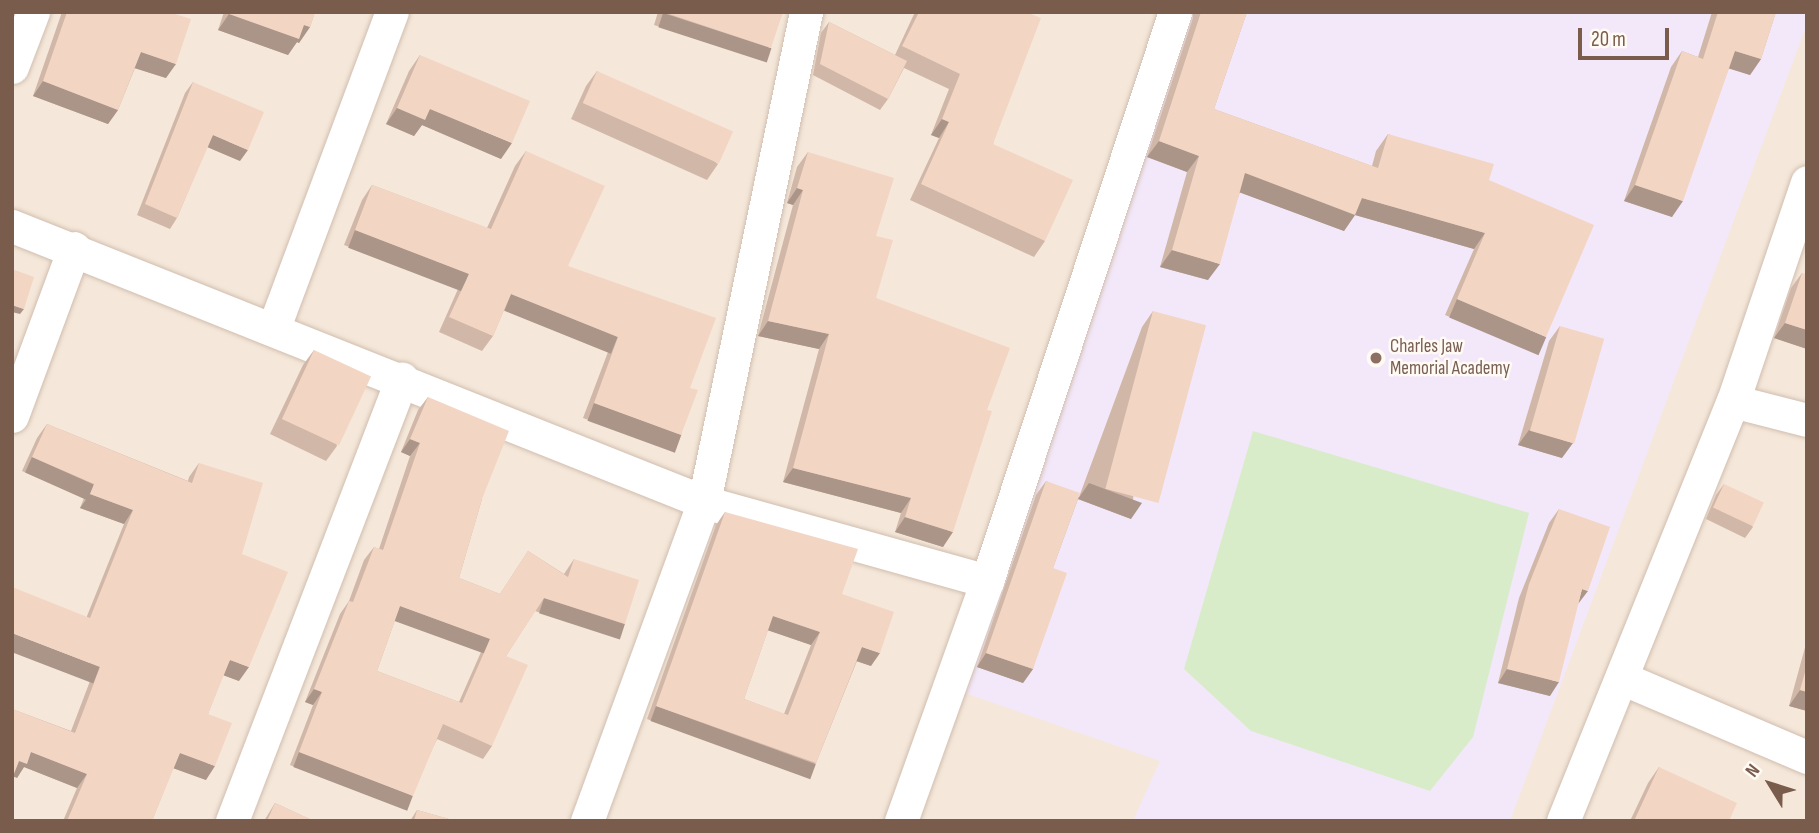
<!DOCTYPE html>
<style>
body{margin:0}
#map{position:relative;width:1819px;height:833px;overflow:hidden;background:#fdf6ec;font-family:"Sofia Sans Condensed",sans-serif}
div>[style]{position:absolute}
.residential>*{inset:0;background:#f5e8da;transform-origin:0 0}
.education>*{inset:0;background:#f3e8fa}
.green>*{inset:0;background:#d8ecc9}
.roads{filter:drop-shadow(0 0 2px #d1beb0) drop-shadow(0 0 2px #d1beb0)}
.minor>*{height:33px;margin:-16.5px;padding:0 16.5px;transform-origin:16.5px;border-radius:16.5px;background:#fff}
.wall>*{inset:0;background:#d1b7a8}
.shaded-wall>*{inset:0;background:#aa9588;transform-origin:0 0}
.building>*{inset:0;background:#f3d5c3;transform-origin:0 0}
.dots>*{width:19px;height:19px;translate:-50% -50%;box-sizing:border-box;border:4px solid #fffaf3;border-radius:50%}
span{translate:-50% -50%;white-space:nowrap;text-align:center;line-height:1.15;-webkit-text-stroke:5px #fffaf3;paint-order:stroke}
.education-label{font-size:19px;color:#785e54}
.left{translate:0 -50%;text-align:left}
.frame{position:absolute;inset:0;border:14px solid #7a5c4d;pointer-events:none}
.north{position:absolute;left:1735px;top:749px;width:70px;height:70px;-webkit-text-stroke:5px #fffaf3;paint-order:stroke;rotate:308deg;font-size:19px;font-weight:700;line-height:28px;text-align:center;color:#7a5c4d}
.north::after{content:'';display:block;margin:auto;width:24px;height:32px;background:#7a5c4d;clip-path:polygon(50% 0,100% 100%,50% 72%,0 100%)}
.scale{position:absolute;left:1578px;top:28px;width:91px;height:32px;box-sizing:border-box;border:4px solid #7a5c4d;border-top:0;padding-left:9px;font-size:21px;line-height:24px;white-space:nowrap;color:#7a5c4d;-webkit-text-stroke:5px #fffaf3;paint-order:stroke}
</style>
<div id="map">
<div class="residential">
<div style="left:12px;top:12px;width:1795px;height:809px"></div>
</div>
<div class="education">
<div style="clip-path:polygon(1181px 12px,1807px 12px,1807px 24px,1510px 821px,1133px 821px,1160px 761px,959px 691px)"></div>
</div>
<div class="green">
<div style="clip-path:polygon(1253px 431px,1529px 513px,1473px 737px,1430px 791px,1251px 731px,1184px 669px)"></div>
</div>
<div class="roads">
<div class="minor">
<div style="left:12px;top:67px;width:59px;rotate:-69.1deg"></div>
<div style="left:12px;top:226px;width:745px;rotate:21.74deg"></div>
<div style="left:704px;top:502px;width:294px;rotate:15.6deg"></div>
<div style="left:274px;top:327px;width:336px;rotate:-69.5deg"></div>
<div style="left:1733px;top:401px;width:76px;rotate:14.4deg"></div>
<div style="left:12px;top:416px;width:179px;rotate:-69.7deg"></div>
<div style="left:1624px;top:679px;width:199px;rotate:23.1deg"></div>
<div style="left:232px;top:821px;width:474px;rotate:-69deg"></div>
<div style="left:587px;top:821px;width:340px;rotate:-69.9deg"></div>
<div style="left:704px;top:502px;width:501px;rotate:-78.24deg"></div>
<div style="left:901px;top:821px;width:255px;rotate:-70.3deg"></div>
<div style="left:987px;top:581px;width:599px;rotate:-71.72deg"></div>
<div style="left:1563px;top:821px;width:453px;rotate:-68deg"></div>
<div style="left:1733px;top:401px;width:231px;rotate:-71.3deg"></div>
</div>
</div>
<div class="wall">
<div style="clip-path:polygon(62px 12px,169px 12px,166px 78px,135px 68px,118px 110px,108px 124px,33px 96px)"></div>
<div style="clip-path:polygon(224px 12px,315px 12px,310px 27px,299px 43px,297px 42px,288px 55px,218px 30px)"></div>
<div style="clip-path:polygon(658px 12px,783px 12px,763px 60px,654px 25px)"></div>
<div style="clip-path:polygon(915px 12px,1026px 12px,993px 144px,1045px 241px,1034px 257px,910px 200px,939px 138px,931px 135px,949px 89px,904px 68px,888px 99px,880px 110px,813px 75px,821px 33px,829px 22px,895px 55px)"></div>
<div style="clip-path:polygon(1193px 12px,1247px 12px,1214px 109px,1372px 166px,1376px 151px,1388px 134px,1489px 180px,1535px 353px,1445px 315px,1474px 249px,1355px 215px,1344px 231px,1240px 192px,1208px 280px,1160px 267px,1187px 172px,1147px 157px,1193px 18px)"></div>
<div style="clip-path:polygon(1712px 12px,1776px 12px,1761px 59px,1750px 75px,1729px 68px,1672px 217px,1624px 201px,1671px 67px,1682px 51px,1698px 57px)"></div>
<div style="clip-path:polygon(420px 55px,501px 159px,422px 125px,414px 136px,386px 124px,409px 71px)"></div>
<div style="clip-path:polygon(597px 71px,718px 164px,707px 180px,571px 119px,586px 86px)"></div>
<div style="clip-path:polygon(193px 82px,240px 161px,207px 147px,177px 218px,170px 229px,137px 215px,185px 93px)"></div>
<div style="clip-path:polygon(526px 151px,568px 266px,690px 388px,681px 435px,671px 450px,583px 418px,608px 352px,504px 310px,493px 336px,482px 351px,439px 332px,458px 289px,344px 245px,362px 200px,372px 185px,487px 228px,515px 166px)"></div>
<div style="clip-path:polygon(808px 152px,876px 236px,876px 298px,987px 410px,943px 547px,895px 532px,901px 513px,783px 482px,819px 349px,758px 336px,793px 205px,787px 203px,797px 167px)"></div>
<div style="clip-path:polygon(1802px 273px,1807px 349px,1774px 338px,1791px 288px)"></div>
<div style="clip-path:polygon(1153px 311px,1131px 519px,1078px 499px,1053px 568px,1033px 669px,1023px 683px,977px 667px,1036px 495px,1046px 481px,1079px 497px,1142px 327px)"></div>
<div style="clip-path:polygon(1560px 326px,1562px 458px,1518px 445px,1549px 341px)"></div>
<div style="clip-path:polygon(314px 350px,337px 446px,326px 461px,270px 434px,303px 365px)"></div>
<div style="clip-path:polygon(evenodd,428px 397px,482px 499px,459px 578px,500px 594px,528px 551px,564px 574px,574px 559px,625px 624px,615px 637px,535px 611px,506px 656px,492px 746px,483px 759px,437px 739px,404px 809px,290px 765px,313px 705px,305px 702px,340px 614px,349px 601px,364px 560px,374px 547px,379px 549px,410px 456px,401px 452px,418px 410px,428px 397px,395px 620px,481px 652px,459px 702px,377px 671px,395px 620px)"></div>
<div style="clip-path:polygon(47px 424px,188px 481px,189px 477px,199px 463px,242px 554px,239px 681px,223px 675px,208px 714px,206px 780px,173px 768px,152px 821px,63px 821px,77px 788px,24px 767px,17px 778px,12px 709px,71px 731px,90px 681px,87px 616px,124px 524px,80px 508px,84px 498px,22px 471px,37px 438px)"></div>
<div style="clip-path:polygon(1724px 484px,1753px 527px,1745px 538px,1706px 519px,1716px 495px)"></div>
<div style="clip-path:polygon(1559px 509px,1550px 696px,1498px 683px,1519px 598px,1549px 523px)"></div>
<div style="clip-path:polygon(evenodd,725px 512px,842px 594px,871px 666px,857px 661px,816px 763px,807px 777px,647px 719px,716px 525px,725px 512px,768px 630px,811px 645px,784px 714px,744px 699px,768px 630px)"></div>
<div style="clip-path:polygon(1807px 640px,1807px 711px,1789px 706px)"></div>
<div style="clip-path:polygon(1659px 767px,1729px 821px,1630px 821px,1648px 783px)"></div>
<div style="clip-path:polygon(275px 803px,314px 821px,264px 821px)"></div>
<div style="clip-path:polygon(417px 810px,456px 821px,410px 821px)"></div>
</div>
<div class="shaded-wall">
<div style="left:663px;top:13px;width:114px;height:15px;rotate:18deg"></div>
<div style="clip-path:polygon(229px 14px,304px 25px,310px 27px,299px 43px,297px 42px,288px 55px,218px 30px)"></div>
<div style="clip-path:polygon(1735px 51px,1761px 59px,1750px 75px,1724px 67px)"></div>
<div style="clip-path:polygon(141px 52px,176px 64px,166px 78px,131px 67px)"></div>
<div style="clip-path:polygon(43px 81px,118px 110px,108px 124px,33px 96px)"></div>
<div style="clip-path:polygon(397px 108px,430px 109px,512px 143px,501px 159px,422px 125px,414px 136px,386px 124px)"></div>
<div style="clip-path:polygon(942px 119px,949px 122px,939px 138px,931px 135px)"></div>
<div style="clip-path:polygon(213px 135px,248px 150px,240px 161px,205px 146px)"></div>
<div style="clip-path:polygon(1159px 141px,1199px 156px,1187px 172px,1147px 157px)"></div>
<div style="clip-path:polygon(1245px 173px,1362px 198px,1485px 233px,1474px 249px,1355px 215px,1344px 231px,1233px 190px)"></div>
<div style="clip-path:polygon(1635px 185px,1683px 201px,1672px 217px,1624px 201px)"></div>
<div style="clip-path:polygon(797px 188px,803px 190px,793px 205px,787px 203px)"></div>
<div style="left:355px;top:230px;width:122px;height:19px;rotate:21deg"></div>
<div style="clip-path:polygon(1172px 250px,1220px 264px,1208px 280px,1160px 267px)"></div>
<div style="left:511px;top:294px;width:115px;height:18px;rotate:22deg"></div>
<div style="left:1457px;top:299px;width:97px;height:20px;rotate:23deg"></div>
<div style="clip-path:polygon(12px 305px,24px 309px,20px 314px,12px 312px)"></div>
<div style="clip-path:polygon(768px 321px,829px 334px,819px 349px,758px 336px)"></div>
<div style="clip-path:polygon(1785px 323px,1807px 330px,1807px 349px,1774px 338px)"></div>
<div style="left:594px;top:403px;width:93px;height:19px;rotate:20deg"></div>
<div style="clip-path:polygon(1529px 430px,1573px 443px,1562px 458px,1518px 445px)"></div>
<div style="clip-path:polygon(410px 439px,420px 443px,410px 456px,401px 452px)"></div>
<div style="left:32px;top:457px;width:68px;height:17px;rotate:24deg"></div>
<div style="clip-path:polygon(793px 468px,911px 498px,901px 513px,783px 482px)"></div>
<div style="clip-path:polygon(1089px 483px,1142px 503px,1131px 519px,1078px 499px)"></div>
<div style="clip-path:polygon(90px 494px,133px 510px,124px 524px,80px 508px)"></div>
<div style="clip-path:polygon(905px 517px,953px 532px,943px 547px,895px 532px)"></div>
<div style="clip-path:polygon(1582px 589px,1588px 591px,1578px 604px)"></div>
<div style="left:544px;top:598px;width:85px;height:16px;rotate:18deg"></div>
<div style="left:400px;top:606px;width:96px;height:16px;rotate:20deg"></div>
<div style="clip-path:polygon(773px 616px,820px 632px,811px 645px,764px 629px)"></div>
<div style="left:12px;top:633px;width:94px;height:18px;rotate:21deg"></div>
<div style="clip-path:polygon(862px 647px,880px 653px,871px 666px,853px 660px)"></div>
<div style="clip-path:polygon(986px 653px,1033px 669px,1023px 683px,977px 667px)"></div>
<div style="clip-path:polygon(230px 660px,249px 667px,239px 681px,220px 674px)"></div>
<div style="clip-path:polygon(1507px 669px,1559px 682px,1550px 696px,1498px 683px)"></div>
<div style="clip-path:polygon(314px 689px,322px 692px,313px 705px,305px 702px)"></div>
<div style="clip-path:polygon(1800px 690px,1807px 692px,1807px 711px,1789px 706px)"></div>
<div style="left:656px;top:706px;width:170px;height:16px;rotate:20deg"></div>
<div style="clip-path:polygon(31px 752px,87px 774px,77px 788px,24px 767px,17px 778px,12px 776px,19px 761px)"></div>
<div style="left:299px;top:752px;width:122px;height:16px;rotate:21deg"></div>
<div style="clip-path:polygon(180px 753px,215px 766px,206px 780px,170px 767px)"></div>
</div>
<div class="building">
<div style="clip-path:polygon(67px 12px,169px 12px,191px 19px,176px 64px,141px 52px,118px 110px,43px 81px)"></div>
<div style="clip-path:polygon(229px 12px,315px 12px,310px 27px,304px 25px,299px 39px,229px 14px)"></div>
<div style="clip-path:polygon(663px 12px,783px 12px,771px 48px)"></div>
<div style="clip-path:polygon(919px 12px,1026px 12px,1041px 18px,993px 144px,1073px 180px,1045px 241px,921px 184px,949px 122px,942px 119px,960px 74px,902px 46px)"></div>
<div style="clip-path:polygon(1201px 12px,1247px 12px,1214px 109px,1378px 168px,1388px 134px,1494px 164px,1489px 180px,1594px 225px,1546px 337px,1457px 299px,1485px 233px,1362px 198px,1355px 215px,1245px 173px,1220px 264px,1172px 250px,1199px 156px,1159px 141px)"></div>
<div style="clip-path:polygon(1718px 12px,1776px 12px,1761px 59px,1735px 51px,1683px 201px,1635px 185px,1682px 51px,1703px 59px)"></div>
<div style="clip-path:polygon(829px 22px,907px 61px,888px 99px,820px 64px)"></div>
<div style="clip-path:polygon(420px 55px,530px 101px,512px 143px,430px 109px,425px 120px,397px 108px)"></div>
<div style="left:597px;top:71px;width:149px;height:35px;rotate:24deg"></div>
<div style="clip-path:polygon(193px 82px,264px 112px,248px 150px,213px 135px,177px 218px,145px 204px)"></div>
<div style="clip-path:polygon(526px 151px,605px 186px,568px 266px,716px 318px,690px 388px,698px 390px,681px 435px,594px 403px,618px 337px,511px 294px,493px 336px,449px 317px,469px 274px,355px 230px,372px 185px,491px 229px)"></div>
<div style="clip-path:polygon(808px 152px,894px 178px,876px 236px,893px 240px,876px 298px,1010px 348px,987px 410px,992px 411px,953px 532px,905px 517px,911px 498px,793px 468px,829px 334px,768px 321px,803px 190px,797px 188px)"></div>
<div style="clip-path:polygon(12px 269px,34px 277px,24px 309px,12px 305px)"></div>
<div style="clip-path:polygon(1802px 273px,1807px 274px,1807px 330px,1785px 323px)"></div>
<div style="left:1153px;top:311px;width:55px;height:184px;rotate:15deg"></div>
<div style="left:1560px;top:326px;width:46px;height:109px;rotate:16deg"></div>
<div style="left:314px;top:350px;width:63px;height:76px;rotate:25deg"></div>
<div style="clip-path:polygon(evenodd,428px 397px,509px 431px,482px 499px,459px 578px,500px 594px,528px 551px,568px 577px,574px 559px,639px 580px,625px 624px,544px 598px,506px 656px,528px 665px,492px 746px,443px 724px,413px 796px,299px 752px,322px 692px,314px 689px,349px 601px,353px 602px,374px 547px,383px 550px,420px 443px,410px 439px,428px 397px,400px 606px,490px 639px,462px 703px,377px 671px,400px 606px)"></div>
<div style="clip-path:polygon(47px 424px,192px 483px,199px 463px,263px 483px,242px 554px,288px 572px,249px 667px,230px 660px,208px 714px,232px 723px,215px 766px,180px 753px,152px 821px,67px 821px,87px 774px,31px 752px,27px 764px,19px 761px,12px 779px,12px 709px,75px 733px,100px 667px,12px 633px,12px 587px,90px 618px,133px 510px,90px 494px,94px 484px,32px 457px)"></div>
<div style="clip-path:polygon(1046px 481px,1080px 493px,1053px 568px,1067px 573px,1033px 669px,986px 653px)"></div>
<div style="left:1724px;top:484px;width:44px;height:26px;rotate:25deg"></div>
<div style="clip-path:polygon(1559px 509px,1610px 527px,1588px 591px,1582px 589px,1559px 682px,1507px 669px,1529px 584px)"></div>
<div style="clip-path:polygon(evenodd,725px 512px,858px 549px,842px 594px,894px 612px,880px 653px,862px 647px,816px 763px,656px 706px,725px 512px,773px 616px,820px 632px,788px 715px,744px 699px,773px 616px)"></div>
<div style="clip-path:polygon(1807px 665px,1807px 692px,1800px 690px)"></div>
<div style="clip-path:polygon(1659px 767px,1737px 803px,1729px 821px,1634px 821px)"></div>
<div style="clip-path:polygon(275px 803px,314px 821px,267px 821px)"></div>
<div style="clip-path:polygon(417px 810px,456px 821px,414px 821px)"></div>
</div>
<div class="dots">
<div style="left:1376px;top:358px;background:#8d6e63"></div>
</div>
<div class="education-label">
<span class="left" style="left:1390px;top:358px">Charles Jaw<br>Memorial Academy</span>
</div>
<div class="frame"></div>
<div class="north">N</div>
<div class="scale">20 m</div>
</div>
